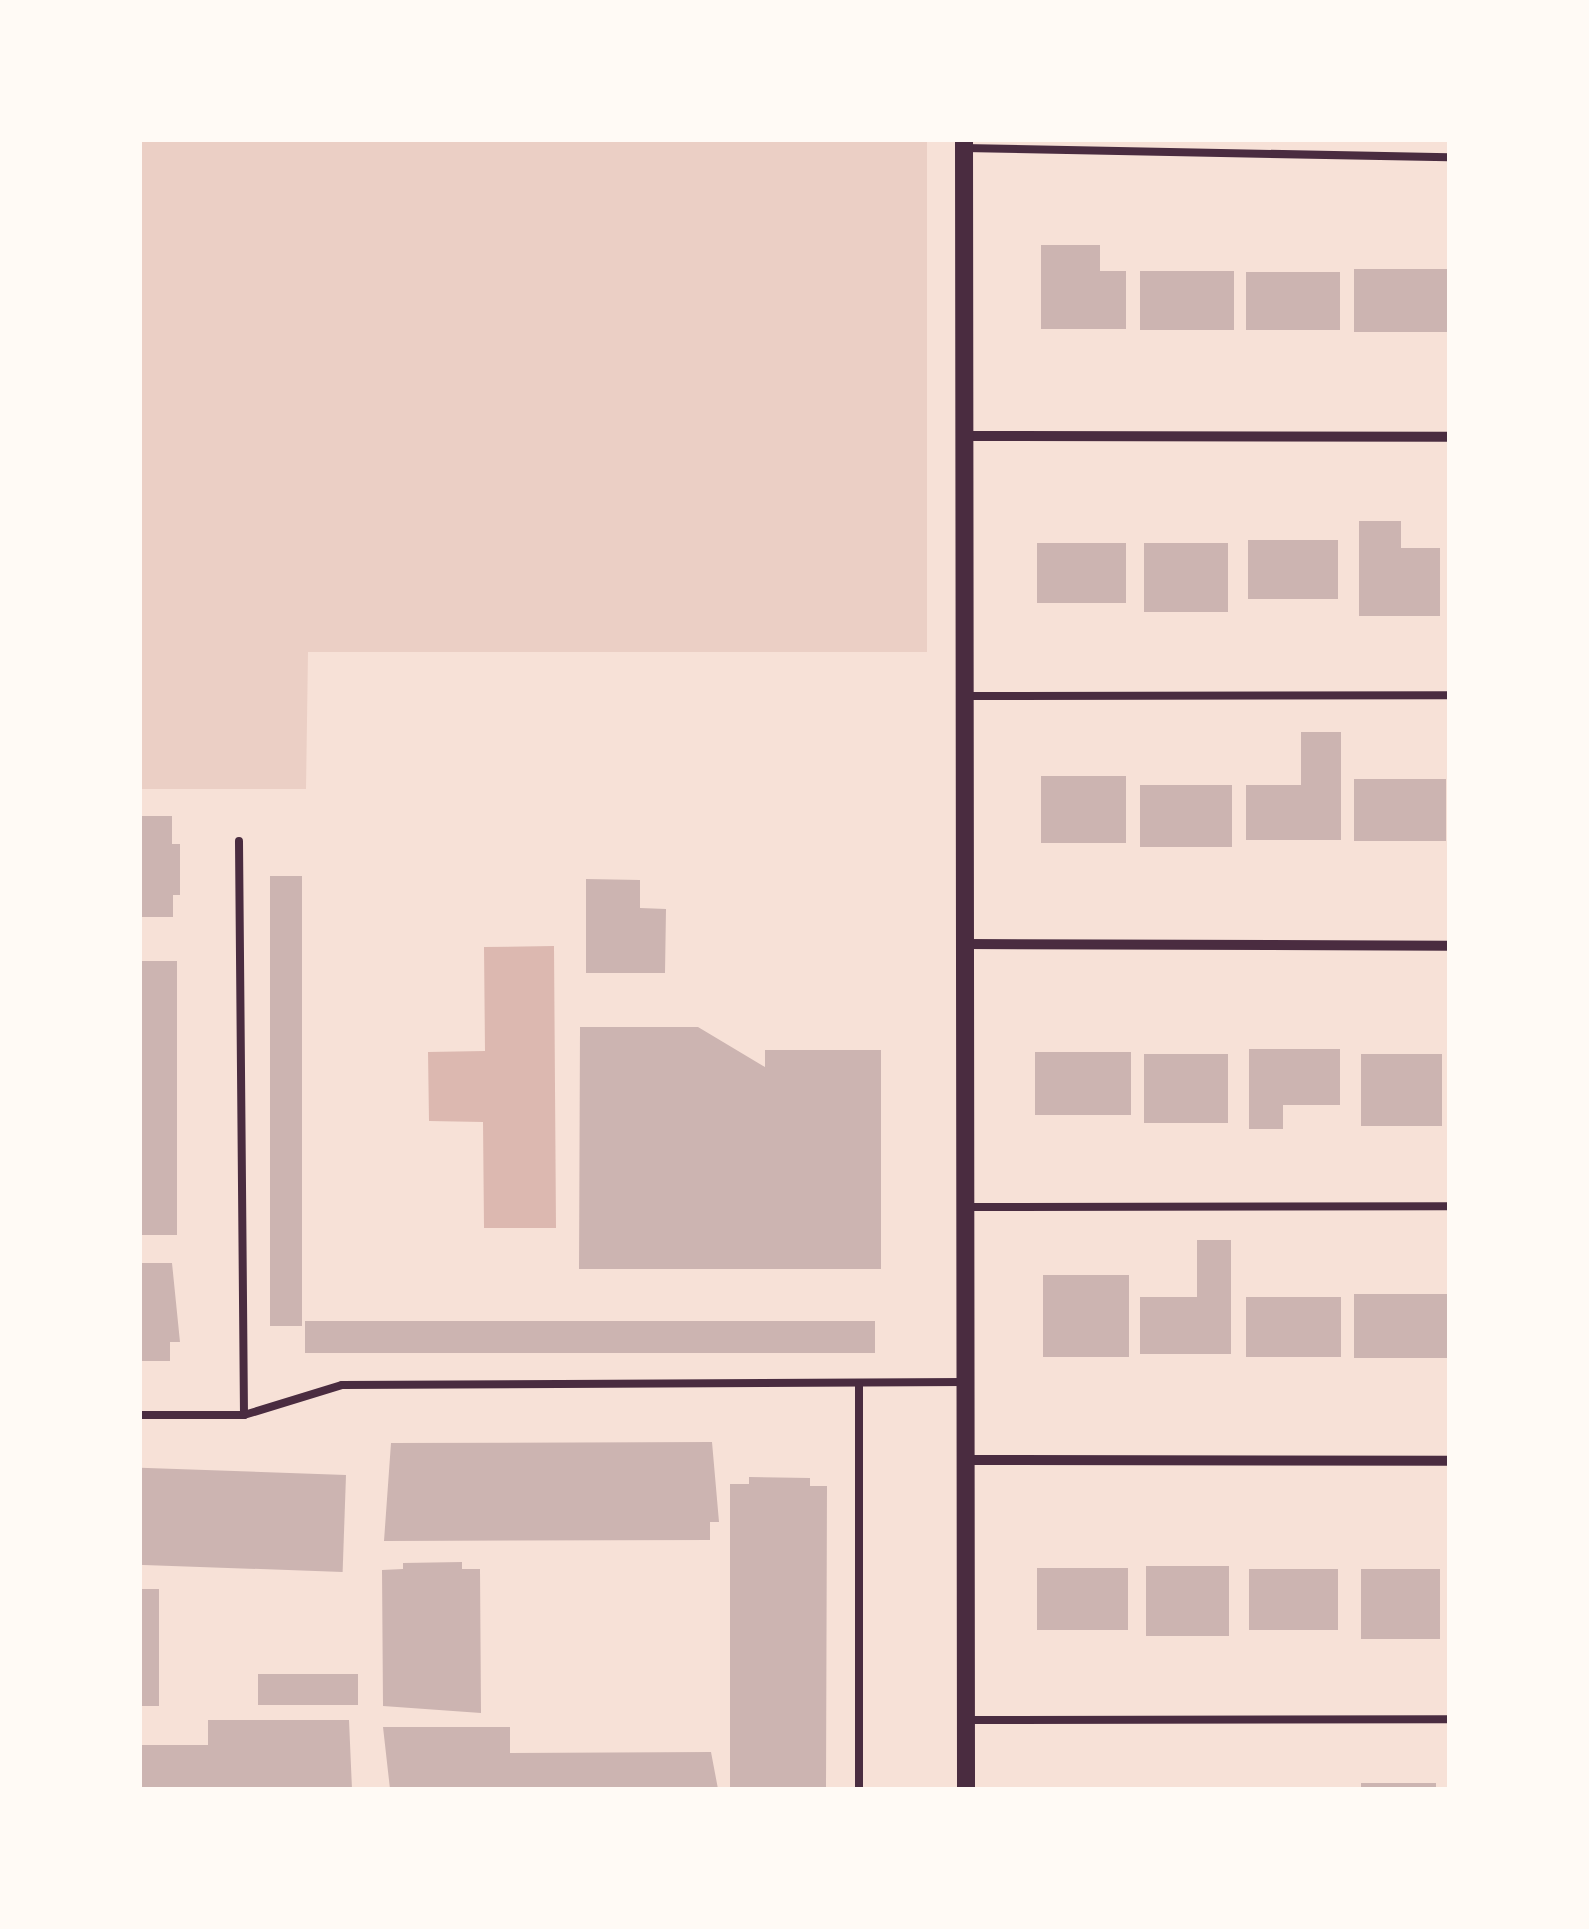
<!DOCTYPE html>
<style>
body{margin:0}
#map{position:relative;width:1589px;height:1929px;overflow:hidden;background:#f7e1d7;font-family:Manrope,sans-serif}
div>[style]{position:absolute}
.green>*{inset:0;background:#ebcfc5}
.water>*{inset:0;background:#dcb8b0}
.building>*{inset:0;background:#ccb4b1;transform-origin:0 0}
.service>*{height:8px;margin:-4px;padding:0 4px;transform-origin:4px;border-radius:4px;background:#4a2c40}
.minor>*{height:10px;margin:-5px;padding:0 5px;transform-origin:5px;border-radius:5px;background:#4a2c40}
.tertiary>*{height:18px;margin:-9px;padding:0 9px;transform-origin:9px;border-radius:9px;background:#4a2c40}
span{translate:-50% -50%;white-space:nowrap;text-align:center;line-height:1.15;-webkit-text-stroke:8px #fffaf5;paint-order:stroke}
.frame{position:absolute;inset:0;border:142px solid #fffaf5;pointer-events:none}
</style>
<div id="map">
<div class="green">
<div style="clip-path:polygon(140px 140px,927px 140px,927px 652px,308px 652px,306px 789px,140px 789px)"></div>
</div>
<div class="water">
<div style="clip-path:polygon(554px 946px,556px 1228px,484px 1228px,483px 1122px,429px 1121px,428px 1052px,485px 1051px,484px 947px)"></div>
</div>
<div class="building">
<div style="clip-path:polygon(1041px 245px,1100px 245px,1100px 271px,1126px 271px,1126px 329px,1041px 329px)"></div>
<div style="left:1354px;top:269px;width:93px;height:63px"></div>
<div style="left:1140px;top:271px;width:94px;height:59px"></div>
<div style="left:1246px;top:272px;width:94px;height:58px"></div>
<div style="clip-path:polygon(1359px 521px,1401px 521px,1401px 548px,1440px 548px,1440px 616px,1359px 616px)"></div>
<div style="left:1248px;top:540px;width:90px;height:59px"></div>
<div style="left:1037px;top:543px;width:89px;height:60px"></div>
<div style="left:1144px;top:543px;width:84px;height:69px"></div>
<div style="clip-path:polygon(1301px 732px,1341px 732px,1341px 840px,1246px 840px,1246px 785px,1301px 785px)"></div>
<div style="left:1041px;top:776px;width:85px;height:67px"></div>
<div style="left:1354px;top:779px;width:92px;height:62px"></div>
<div style="left:1140px;top:785px;width:92px;height:62px"></div>
<div style="clip-path:polygon(140px 816px,172px 816px,172px 844px,180px 844px,180px 895px,173px 895px,173px 917px,140px 917px)"></div>
<div style="left:270px;top:876px;width:32px;height:450px"></div>
<div style="clip-path:polygon(586px 879px,640px 880px,640px 908px,666px 909px,665px 973px,586px 973px)"></div>
<div style="left:140px;top:961px;width:37px;height:274px"></div>
<div style="clip-path:polygon(580px 1027px,698px 1027px,765px 1067px,765px 1050px,881px 1050px,881px 1269px,579px 1269px)"></div>
<div style="clip-path:polygon(1249px 1049px,1340px 1049px,1340px 1105px,1283px 1105px,1283px 1129px,1249px 1129px)"></div>
<div style="left:1035px;top:1052px;width:96px;height:63px"></div>
<div style="left:1144px;top:1054px;width:84px;height:69px"></div>
<div style="left:1361px;top:1054px;width:81px;height:72px"></div>
<div style="clip-path:polygon(1197px 1240px,1231px 1240px,1231px 1354px,1140px 1354px,1140px 1297px,1197px 1297px)"></div>
<div style="clip-path:polygon(140px 1263px,172px 1263px,180px 1342px,170px 1342px,170px 1361px,140px 1361px)"></div>
<div style="left:1043px;top:1275px;width:86px;height:82px"></div>
<div style="left:1354px;top:1294px;width:93px;height:64px"></div>
<div style="left:1246px;top:1297px;width:95px;height:60px"></div>
<div style="left:305px;top:1321px;width:570px;height:32px"></div>
<div style="clip-path:polygon(712px 1442px,719px 1522px,710px 1522px,710px 1540px,384px 1541px,391px 1443px)"></div>
<div style="left:346px;top:1475px;width:97px;height:206px;rotate:92deg"></div>
<div style="clip-path:polygon(749px 1477px,810px 1478px,810px 1486px,827px 1486px,826px 1789px,730px 1789px,730px 1484px,749px 1484px)"></div>
<div style="clip-path:polygon(462px 1562px,462px 1569px,480px 1569px,481px 1713px,383px 1706px,382px 1570px,403px 1569px,403px 1563px)"></div>
<div style="left:1146px;top:1566px;width:83px;height:70px"></div>
<div style="left:1037px;top:1568px;width:91px;height:62px"></div>
<div style="left:1249px;top:1569px;width:89px;height:61px"></div>
<div style="left:1361px;top:1569px;width:79px;height:70px"></div>
<div style="left:140px;top:1589px;width:19px;height:117px"></div>
<div style="left:258px;top:1674px;width:100px;height:31px"></div>
<div style="clip-path:polygon(208px 1720px,349px 1720px,352px 1789px,140px 1789px,140px 1745px,208px 1745px)"></div>
<div style="clip-path:polygon(383px 1727px,510px 1727px,510px 1753px,711px 1752px,718px 1789px,390px 1789px)"></div>
<div style="left:1361px;top:1783px;width:75px;height:6px"></div>
</div>
<div class="service">
<div style="left:964px;top:148px;width:485px;rotate:1.1deg"></div>
<div style="left:965px;top:696px;width:484px;rotate:-0.1deg"></div>
<div style="left:965px;top:1207px;width:484px;rotate:-0.1deg"></div>
<div style="left:140px;top:1415px;width:104px"></div>
<div style="left:244px;top:1415px;width:574px;rotate:-90.5deg"></div>
<div style="left:244px;top:1415px;width:102px;rotate:-17deg"></div>
<div style="left:342px;top:1385px;width:623px;rotate:-0.28deg"></div>
<div style="left:969px;top:1720px;width:480px;rotate:-0.1deg"></div>
<div style="left:859px;top:1789px;width:404px;rotate:-90deg"></div>
</div>
<div class="minor">
<div style="left:964px;top:436px;width:485px;rotate:0.1deg"></div>
<div style="left:965px;top:944px;width:484px;rotate:0.2deg"></div>
<div style="left:965px;top:1460px;width:484px;rotate:0.1deg"></div>
</div>
<div class="tertiary">
<div style="left:964px;top:140px;width:1649px;rotate:89.93deg"></div>
</div>
<div class="frame"></div>
</div>
